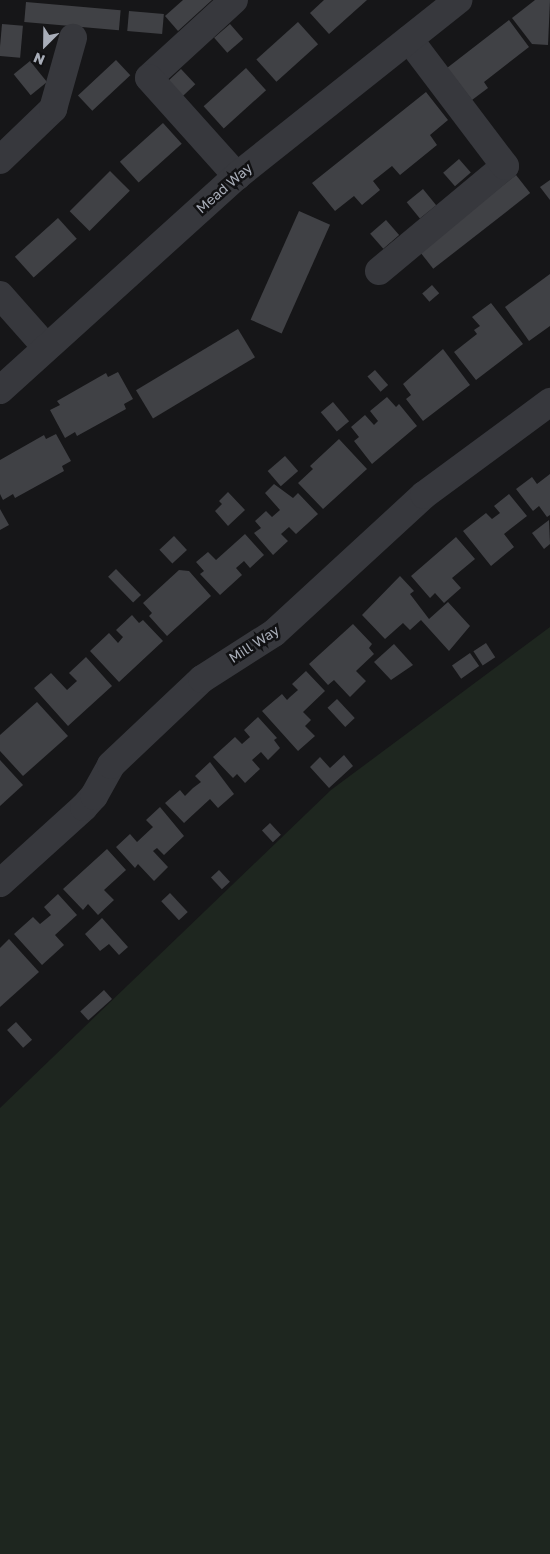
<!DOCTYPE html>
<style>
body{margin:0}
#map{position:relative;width:550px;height:1554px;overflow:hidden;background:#161618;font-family:"Golos Text",sans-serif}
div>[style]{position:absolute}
.green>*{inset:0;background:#1e261f}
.building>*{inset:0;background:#404145;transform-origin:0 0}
.minor>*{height:28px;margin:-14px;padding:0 14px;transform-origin:14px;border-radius:14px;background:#37383d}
span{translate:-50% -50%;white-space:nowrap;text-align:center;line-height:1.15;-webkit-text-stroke:5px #111113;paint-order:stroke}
.street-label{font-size:14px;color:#a8adb8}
.north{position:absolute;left:20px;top:20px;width:50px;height:50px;-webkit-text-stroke:4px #111113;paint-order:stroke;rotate:203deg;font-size:14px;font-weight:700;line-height:20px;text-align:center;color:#a8adb8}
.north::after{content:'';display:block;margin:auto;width:18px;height:22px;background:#a8adb8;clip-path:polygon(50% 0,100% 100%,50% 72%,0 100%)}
</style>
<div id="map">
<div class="green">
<div style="clip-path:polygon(550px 627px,550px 1554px,0 1554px,0 1108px,331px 790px)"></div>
</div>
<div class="building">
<div style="clip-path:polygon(183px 0,212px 0,178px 31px,165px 16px)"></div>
<div style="clip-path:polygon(324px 0,367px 0,329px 34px,310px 13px)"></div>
<div style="clip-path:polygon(535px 0,550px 0,548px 45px,532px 44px,512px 18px)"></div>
<div style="left:26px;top:2px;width:95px;height:20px;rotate:5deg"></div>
<div style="left:129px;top:11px;width:35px;height:20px;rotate:5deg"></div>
<div style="clip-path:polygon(509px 20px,529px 47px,484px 82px,488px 88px,472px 100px,447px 68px)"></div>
<div style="left:298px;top:22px;width:30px;height:56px;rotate:48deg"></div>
<div style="left:2px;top:24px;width:21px;height:32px;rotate:5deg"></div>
<div style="left:230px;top:24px;width:20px;height:21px;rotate:49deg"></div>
<div style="left:116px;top:60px;width:21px;height:52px;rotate:47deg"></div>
<div style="left:30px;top:61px;width:27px;height:21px;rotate:51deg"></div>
<div style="left:246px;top:68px;width:30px;height:57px;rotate:48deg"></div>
<div style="left:181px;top:69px;width:21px;height:21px;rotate:47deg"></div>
<div style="clip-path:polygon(426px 92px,448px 120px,430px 135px,437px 145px,400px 175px,392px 166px,373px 181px,380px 190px,362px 205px,354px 196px,335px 211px,312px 183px)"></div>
<div style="left:163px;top:123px;width:28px;height:58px;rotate:48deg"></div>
<div style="left:459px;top:159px;width:18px;height:21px;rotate:49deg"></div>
<div style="left:110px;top:171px;width:28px;height:57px;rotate:45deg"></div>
<div style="left:516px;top:175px;width:23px;height:123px;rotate:52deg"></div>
<div style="clip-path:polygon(550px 180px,550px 200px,540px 187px)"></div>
<div style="left:423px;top:189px;width:21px;height:21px;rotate:51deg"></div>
<div style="left:299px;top:211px;width:34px;height:119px;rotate:24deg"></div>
<div style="left:58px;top:218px;width:28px;height:58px;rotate:48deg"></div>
<div style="left:386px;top:220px;width:20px;height:21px;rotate:49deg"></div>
<div style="clip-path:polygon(550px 274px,550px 326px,529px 341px,505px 307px)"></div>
<div style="left:432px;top:285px;width:11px;height:13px;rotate:49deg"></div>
<div style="clip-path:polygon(491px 303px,523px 344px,476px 380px,454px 352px,477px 334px,474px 330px,480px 326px,472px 317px)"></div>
<div style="left:238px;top:329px;width:33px;height:119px;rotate:59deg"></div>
<div style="clip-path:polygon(443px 349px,470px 385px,423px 421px,406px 399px,411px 395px,403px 384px)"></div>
<div style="left:375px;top:370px;width:20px;height:10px;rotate:49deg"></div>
<div style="clip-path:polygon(118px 372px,133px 399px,124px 404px,126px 409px,77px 436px,75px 432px,65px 438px,50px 410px,60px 405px,57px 401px,106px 373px,108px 377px)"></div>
<div style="clip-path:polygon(387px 397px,396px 407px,399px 404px,417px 426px,372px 464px,354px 441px,359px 437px,351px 427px,365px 415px,374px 425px,378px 421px,370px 411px)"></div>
<div style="left:333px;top:402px;width:25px;height:16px;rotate:50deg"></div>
<div style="clip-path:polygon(56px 434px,71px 461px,62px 466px,64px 471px,15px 498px,13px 494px,3px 500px,0 494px,0 460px,44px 435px,46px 439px)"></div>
<div style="clip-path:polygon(339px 439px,367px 469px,323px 509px,298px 483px,313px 469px,310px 466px)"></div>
<div style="left:285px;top:456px;width:20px;height:23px;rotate:49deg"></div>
<div style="clip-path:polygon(550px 474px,550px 515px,547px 517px,539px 506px,533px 511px,516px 489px,532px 477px,537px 484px)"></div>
<div style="clip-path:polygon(274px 484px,293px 498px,298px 493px,318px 514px,296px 534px,289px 527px,281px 534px,288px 541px,273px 555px,254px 533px,261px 528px,255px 521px,266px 511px,272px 517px,280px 510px,265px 493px)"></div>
<div style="clip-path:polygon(228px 492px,245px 510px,228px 526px,215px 511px,222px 504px,219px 501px)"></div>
<div style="clip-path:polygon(509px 494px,527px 516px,504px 534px,514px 547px,491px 566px,463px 531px,486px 513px,492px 519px,500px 513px,494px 506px)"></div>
<div style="clip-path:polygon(0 509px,9px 525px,0 530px)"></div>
<div style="clip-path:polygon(549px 520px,550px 544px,544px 549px,532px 533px)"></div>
<div style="clip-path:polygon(245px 534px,264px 555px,250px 568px,244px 561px,236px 568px,242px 575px,220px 595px,200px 574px,204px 571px,196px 562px,208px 552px,216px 560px)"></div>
<div style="left:174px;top:536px;width:19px;height:20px;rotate:47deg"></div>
<div style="clip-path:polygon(456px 537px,475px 559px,452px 578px,461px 588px,444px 603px,435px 593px,430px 598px,411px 576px)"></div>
<div style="left:116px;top:569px;width:36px;height:11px;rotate:46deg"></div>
<div style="clip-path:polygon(179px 570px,189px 571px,211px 596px,167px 636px,149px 616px,152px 613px,143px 603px)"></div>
<div style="clip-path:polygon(400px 576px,414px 591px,410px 594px,429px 619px,448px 602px,470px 626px,449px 651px,421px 620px,410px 630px,403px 623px,385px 639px,362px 615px)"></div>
<div style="clip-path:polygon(132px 615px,139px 623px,143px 620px,163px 641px,119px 682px,90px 651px,109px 633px,118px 643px,123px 637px,116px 630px)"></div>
<div style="clip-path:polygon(353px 624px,372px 644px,369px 648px,374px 654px,356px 671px,366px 681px,350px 697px,334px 680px,328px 685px,309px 664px)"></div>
<div style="left:486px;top:643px;width:17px;height:15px;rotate:57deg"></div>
<div style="clip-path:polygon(394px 644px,413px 665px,391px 680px,374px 662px)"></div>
<div style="left:470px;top:653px;width:16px;height:22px;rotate:55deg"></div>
<div style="clip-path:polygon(86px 657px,112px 686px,68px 726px,34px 688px,51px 673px,67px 690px,77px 681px,69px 673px)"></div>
<div style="clip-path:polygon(306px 671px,325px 691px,303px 712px,311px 720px,305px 726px,315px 736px,298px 751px,262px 711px,282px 694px,287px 700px,290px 697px,298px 690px,292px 684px)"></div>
<div style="left:337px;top:699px;width:26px;height:13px;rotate:47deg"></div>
<div style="clip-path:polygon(37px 702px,68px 736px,23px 776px,0 751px,0 735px)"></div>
<div style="clip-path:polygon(258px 717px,277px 738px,274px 740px,280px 748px,268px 760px,261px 752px,252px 760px,260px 769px,245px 783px,237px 774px,233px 778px,213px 757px,235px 737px,242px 744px,250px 737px,244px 730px)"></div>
<div style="clip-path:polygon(344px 755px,353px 766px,329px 788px,310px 767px,320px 757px,330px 768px)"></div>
<div style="clip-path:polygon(0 760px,23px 785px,0 806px)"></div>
<div style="clip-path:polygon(210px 762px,234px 794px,218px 808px,210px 799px,184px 823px,165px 803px,180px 790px,185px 796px,193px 788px,201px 782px,195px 776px)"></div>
<div style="clip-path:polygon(160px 807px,184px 836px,164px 855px,157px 848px,153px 851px,168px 867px,154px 881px,138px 864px,135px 868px,116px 847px,130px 834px,137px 842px,153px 827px,146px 820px)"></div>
<div style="left:270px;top:823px;width:16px;height:11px;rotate:47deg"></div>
<div style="clip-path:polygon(107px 849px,126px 870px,104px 890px,114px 900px,98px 915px,88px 904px,83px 910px,63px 889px)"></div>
<div style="left:219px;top:870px;width:16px;height:11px;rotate:47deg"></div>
<div style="left:170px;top:893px;width:26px;height:12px;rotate:47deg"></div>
<div style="clip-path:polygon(58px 894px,77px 915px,55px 935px,64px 945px,42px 965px,14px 934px,33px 917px,40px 924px,51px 915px,44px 907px)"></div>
<div style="clip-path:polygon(102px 918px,128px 947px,119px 955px,109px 944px,100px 951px,85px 934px)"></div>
<div style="clip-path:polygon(9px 939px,39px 972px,0 1007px,0 948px)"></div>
<div style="left:104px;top:990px;width:12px;height:32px;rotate:48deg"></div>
<div style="left:16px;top:1022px;width:24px;height:12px;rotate:48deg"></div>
</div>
<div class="minor">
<div style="left:234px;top:0;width:115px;rotate:137.5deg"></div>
<div style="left:149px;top:78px;width:132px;rotate:48.1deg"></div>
<div style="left:0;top:160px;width:74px;rotate:-43.9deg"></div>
<div style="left:53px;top:109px;width:74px;rotate:-74.3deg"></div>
<div style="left:379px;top:271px;width:164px;rotate:-39.8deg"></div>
<div style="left:505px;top:166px;width:159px;rotate:-127.1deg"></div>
<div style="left:0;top:295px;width:69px;rotate:48.5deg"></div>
<div style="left:0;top:390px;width:319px;rotate:-42.1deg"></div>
<div style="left:237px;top:176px;width:283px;rotate:-38.5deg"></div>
<div style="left:0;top:883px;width:113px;rotate:-42.1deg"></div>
<div style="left:84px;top:807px;width:15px;rotate:-48deg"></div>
<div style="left:94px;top:796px;width:35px;rotate:-61deg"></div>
<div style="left:111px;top:765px;width:125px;rotate:-43.4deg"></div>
<div style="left:202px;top:679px;width:85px;rotate:-32.6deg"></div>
<div style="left:274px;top:633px;width:204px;rotate:-42.6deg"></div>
<div style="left:424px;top:495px;width:157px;rotate:-36.4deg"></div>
</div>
<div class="street-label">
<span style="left:224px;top:188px;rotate:-41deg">Mead Way</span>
<span style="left:254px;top:644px;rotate:-33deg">Mill Way</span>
</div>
<div class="north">N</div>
</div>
